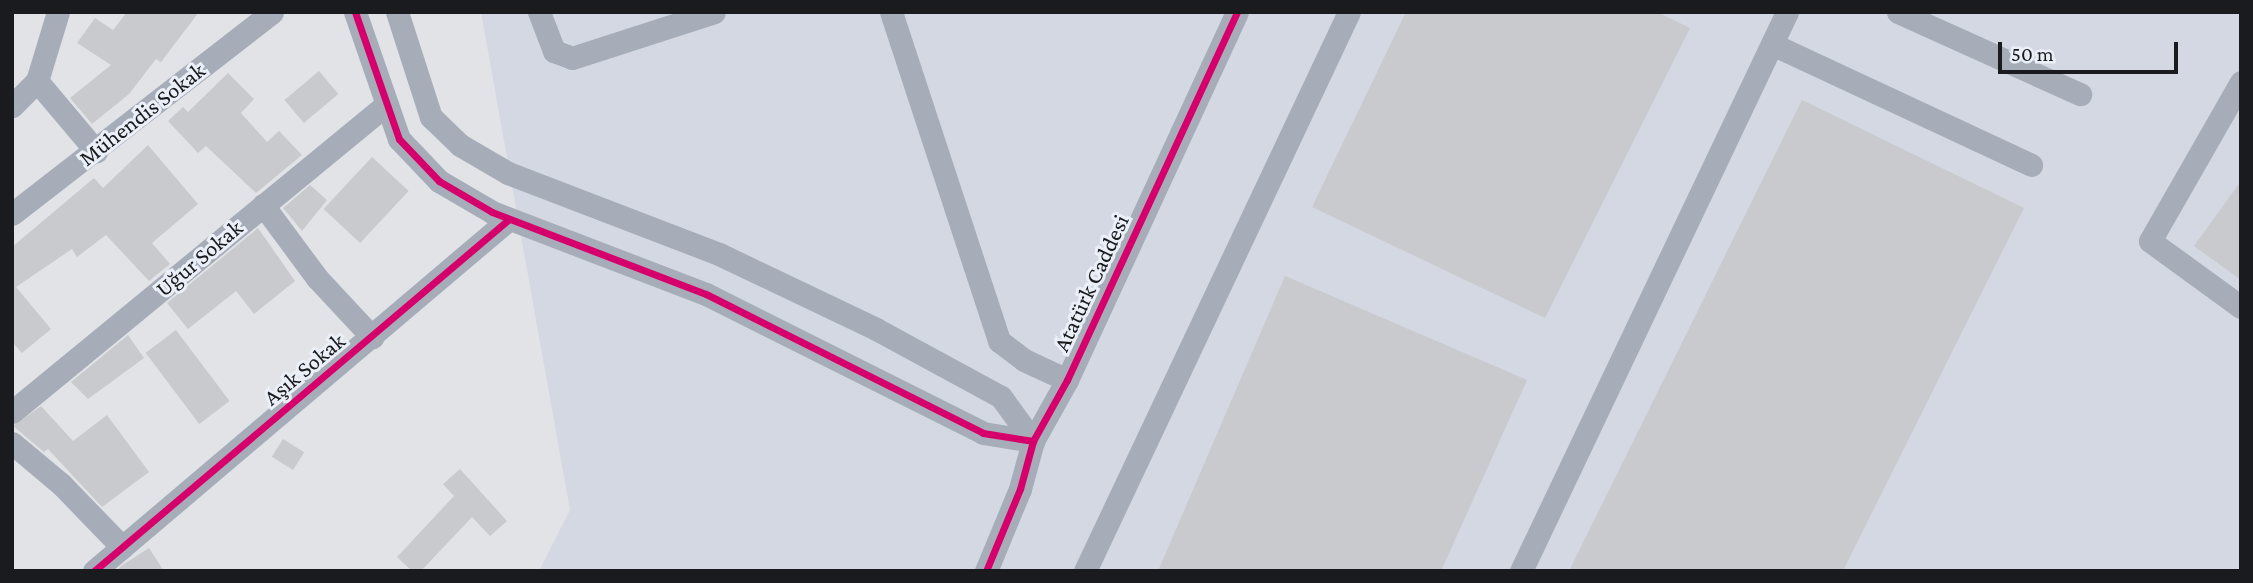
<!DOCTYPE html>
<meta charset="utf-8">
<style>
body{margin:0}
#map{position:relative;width:2253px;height:583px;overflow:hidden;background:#e1e3e7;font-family:"Crimson Pro",serif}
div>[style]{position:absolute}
.built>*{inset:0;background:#d3d8e2}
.building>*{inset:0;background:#c8cacd;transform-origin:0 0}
.minor>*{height:23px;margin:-11.5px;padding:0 11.5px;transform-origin:11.5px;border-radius:11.5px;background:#a7adb8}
.cycleway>*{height:7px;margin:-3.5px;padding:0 3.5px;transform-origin:3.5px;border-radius:3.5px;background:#d6006c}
span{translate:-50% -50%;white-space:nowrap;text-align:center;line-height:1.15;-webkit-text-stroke:6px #ebf0f8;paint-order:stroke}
.street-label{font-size:23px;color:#191b1e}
.frame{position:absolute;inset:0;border:14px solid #191b1e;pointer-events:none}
.scale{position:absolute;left:1998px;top:42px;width:180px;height:32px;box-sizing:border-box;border:4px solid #191b1e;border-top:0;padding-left:9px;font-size:21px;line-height:24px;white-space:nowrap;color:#191b1e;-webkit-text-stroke:5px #ebf0f8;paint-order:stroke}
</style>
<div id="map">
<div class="built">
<div style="clip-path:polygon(481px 12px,2241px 12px,2241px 571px,539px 571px,570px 510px)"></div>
</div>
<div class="building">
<div style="clip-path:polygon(127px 12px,199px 12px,161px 62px,156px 59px,129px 94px,92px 124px,70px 98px,111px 65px,77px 43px,95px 18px,113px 30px)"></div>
<div style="clip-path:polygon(1406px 12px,1657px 12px,1690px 28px,1545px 318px,1312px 207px)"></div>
<div style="left:319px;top:71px;width:30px;height:45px;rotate:50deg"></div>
<div style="clip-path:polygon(228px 73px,254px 99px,241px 113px,267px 142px,279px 131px,302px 155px,256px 193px,206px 146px,198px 153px,168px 121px,183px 107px,188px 112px)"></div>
<div style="clip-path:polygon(1802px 100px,2024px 208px,1974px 308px,1843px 571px,1569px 571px)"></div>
<div style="clip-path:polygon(148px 145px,198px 204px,152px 243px,170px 264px,149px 281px,106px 235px,77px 257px,72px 249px,16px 287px,51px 329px,22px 353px,12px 342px,12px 247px,94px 178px,103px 188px)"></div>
<div style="left:372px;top:157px;width:50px;height:71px;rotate:43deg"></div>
<div style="clip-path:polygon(2241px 181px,2241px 280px,2194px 246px)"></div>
<div style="clip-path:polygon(310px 185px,327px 200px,302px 231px,283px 208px)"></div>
<div style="clip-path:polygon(258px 228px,295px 281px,254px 314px,236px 291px,188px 329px,167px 303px)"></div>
<div style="clip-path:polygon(1285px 276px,1527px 380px,1441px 571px,1158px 571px)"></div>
<div style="left:176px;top:330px;width:89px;height:38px;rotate:53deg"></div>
<div style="clip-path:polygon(128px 335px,144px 358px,88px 399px,71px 382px)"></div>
<div style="clip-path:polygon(41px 406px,73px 441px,107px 415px,149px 472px,102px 507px,48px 449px,44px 452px,13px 426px)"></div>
<div style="left:283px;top:439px;width:25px;height:21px;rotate:32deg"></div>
<div style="clip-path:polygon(460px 469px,507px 521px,490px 536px,472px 517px,421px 571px,412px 571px,397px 557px,454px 496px,443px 484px)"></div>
<div style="clip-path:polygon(149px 548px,164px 571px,116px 571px,121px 566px)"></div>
</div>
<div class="minor">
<div style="left:355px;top:12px;width:134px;rotate:70.9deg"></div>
<div style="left:399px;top:139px;width:58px;rotate:46.4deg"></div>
<div style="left:439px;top:181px;width:61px;rotate:30.3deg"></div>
<div style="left:492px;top:212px;width:229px;rotate:21deg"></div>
<div style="left:706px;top:294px;width:310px;rotate:26.6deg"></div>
<div style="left:983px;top:433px;width:51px;rotate:9.1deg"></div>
<div style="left:397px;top:12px;width:110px;rotate:72.1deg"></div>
<div style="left:431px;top:117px;width:40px;rotate:44deg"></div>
<div style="left:460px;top:145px;width:56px;rotate:30.3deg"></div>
<div style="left:508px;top:173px;width:226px;rotate:21deg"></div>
<div style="left:719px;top:254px;width:174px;rotate:25.5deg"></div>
<div style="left:876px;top:329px;width:142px;rotate:28.5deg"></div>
<div style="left:1001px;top:397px;width:54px;rotate:54deg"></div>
<div style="left:539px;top:12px;width:42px;rotate:69deg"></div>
<div style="left:554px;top:51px;width:19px;rotate:21deg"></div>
<div style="left:572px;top:58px;width:149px;rotate:-17.9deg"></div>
<div style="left:891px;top:12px;width:346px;rotate:71.8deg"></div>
<div style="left:999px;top:341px;width:31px;rotate:37deg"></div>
<div style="left:1024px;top:360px;width:47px;rotate:24.9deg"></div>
<div style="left:1898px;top:12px;width:200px;rotate:24.3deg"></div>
<div style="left:1772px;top:44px;width:286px;rotate:25deg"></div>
<div style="left:37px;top:81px;width:92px;rotate:49.9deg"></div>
<div style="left:2241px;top:82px;width:183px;rotate:119.8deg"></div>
<div style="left:2150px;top:241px;width:112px;rotate:36deg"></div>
<div style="left:12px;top:106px;width:35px;rotate:-45deg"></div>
<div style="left:37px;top:81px;width:72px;rotate:-73.1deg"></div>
<div style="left:263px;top:205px;width:91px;rotate:53.5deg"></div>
<div style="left:317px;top:278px;width:81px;rotate:47deg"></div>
<div style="left:12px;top:214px;width:329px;rotate:-37.8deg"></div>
<div style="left:12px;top:412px;width:485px;rotate:-39.4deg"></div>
<div style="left:12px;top:443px;width:64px;rotate:39.9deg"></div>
<div style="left:61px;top:484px;width:88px;rotate:45.9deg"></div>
<div style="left:94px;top:571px;width:544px;rotate:-40.3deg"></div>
<div style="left:986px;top:571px;width:89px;rotate:-67.5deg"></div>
<div style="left:1020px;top:489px;width:50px;rotate:-74.8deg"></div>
<div style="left:1033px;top:441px;width:70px;rotate:-60.9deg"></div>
<div style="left:1067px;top:380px;width:405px;rotate:-65.2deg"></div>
<div style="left:1085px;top:571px;width:618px;rotate:-64.72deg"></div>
<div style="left:1521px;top:571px;width:619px;rotate:-64.55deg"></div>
</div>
<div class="cycleway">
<div style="left:355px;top:12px;width:134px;rotate:70.9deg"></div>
<div style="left:399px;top:139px;width:58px;rotate:46.4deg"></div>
<div style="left:439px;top:181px;width:61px;rotate:30.3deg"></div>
<div style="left:492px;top:212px;width:229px;rotate:21deg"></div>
<div style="left:706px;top:294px;width:310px;rotate:26.6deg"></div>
<div style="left:983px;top:433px;width:51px;rotate:9.1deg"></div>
<div style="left:94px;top:571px;width:544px;rotate:-40.3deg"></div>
<div style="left:986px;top:571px;width:89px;rotate:-67.5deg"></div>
<div style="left:1020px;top:489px;width:50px;rotate:-74.8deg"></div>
<div style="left:1033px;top:441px;width:70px;rotate:-60.9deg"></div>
<div style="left:1067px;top:380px;width:405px;rotate:-65.2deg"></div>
</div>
<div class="street-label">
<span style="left:142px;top:114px;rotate:-38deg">Mühendis Sokak</span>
<span style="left:199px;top:258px;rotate:-40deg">Uğur Sokak</span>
<span style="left:1091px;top:283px;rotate:-65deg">Atatürk Caddesi</span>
<span style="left:304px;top:369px;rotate:-40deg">Aşık Sokak</span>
</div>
<div class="frame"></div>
<div class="scale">50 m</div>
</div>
